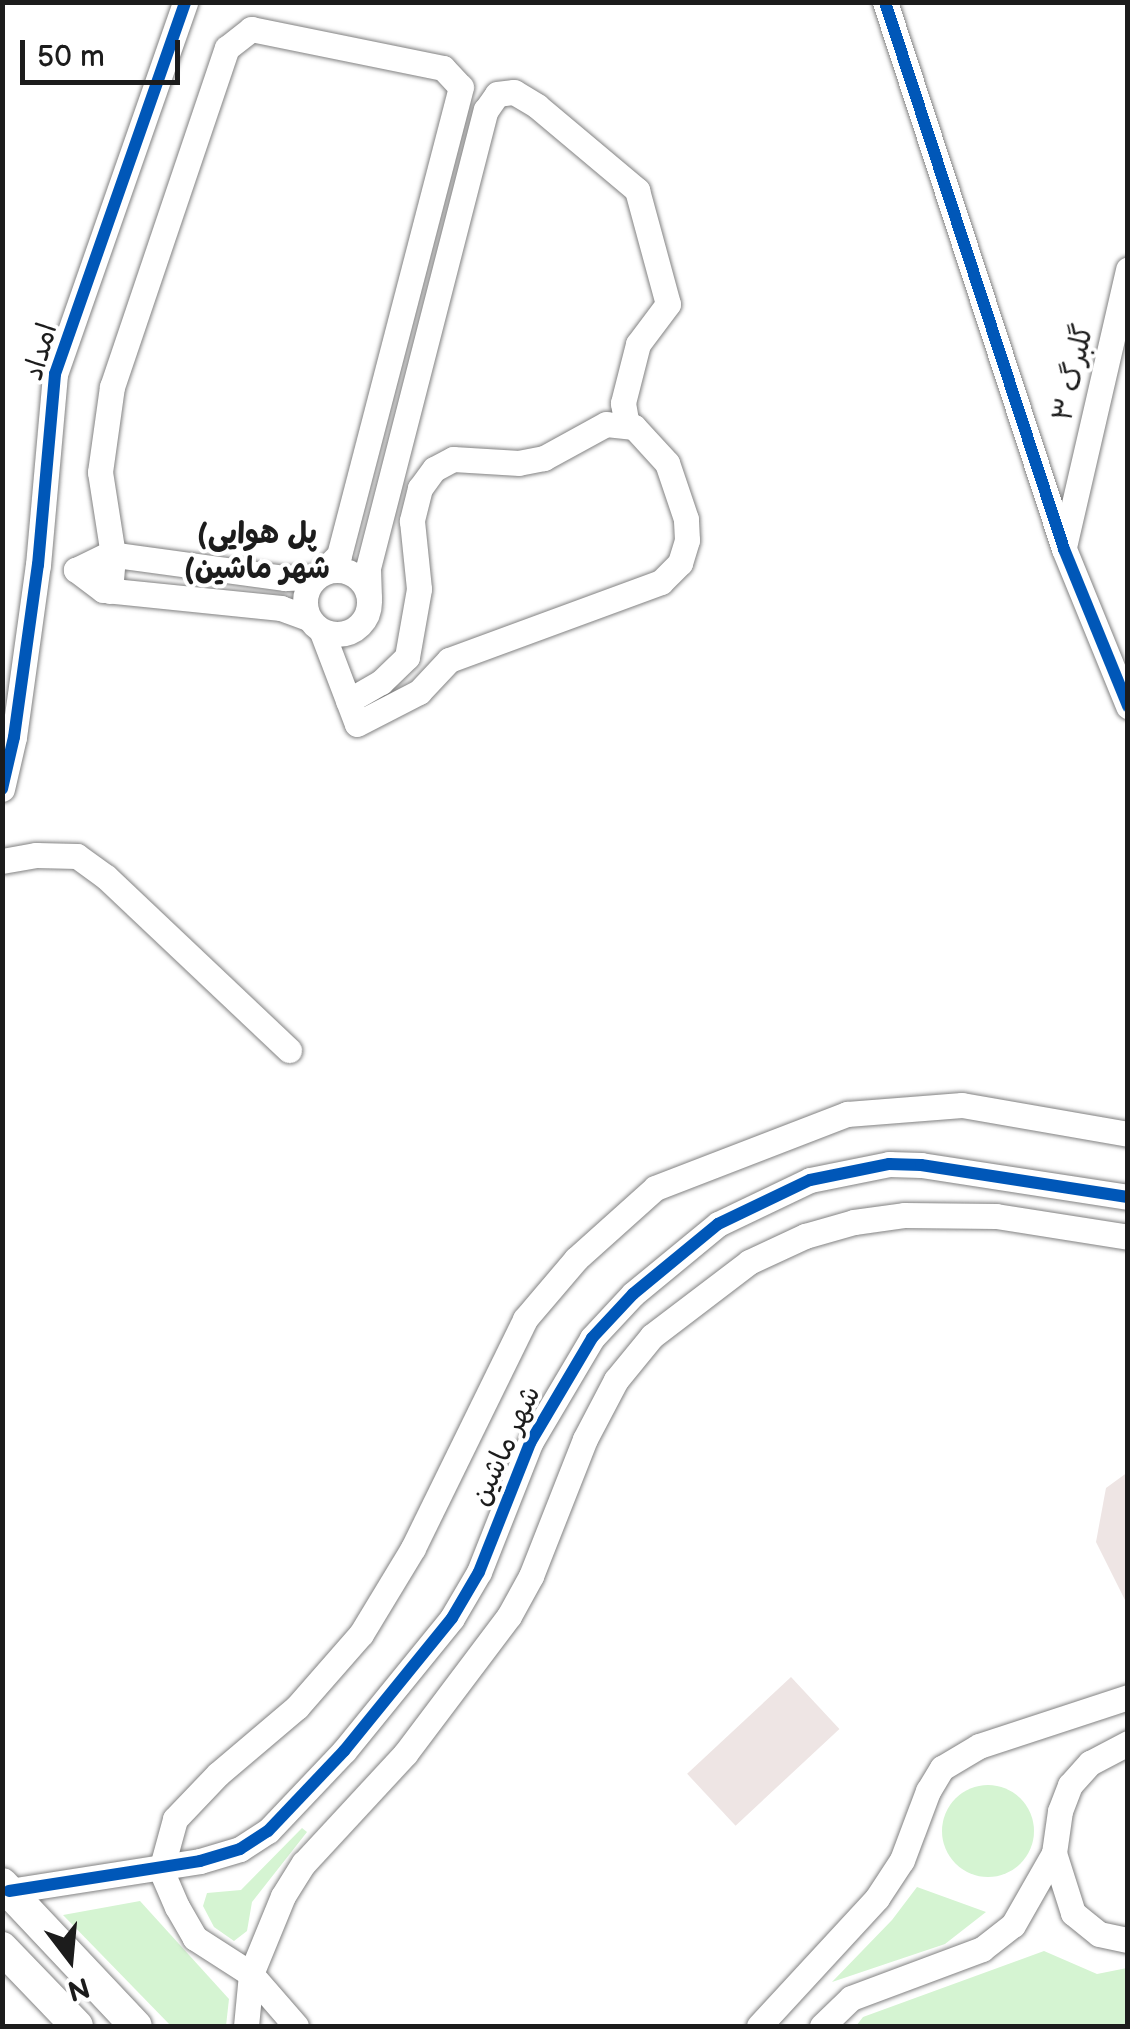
<!DOCTYPE html>
<meta charset="utf-8">
<style>
body{margin:0}
#map{position:relative;width:1130px;height:2029px;overflow:hidden;background:#fff;font-family:"Balsamiq Sans","Playpen Sans Arabic",sans-serif}
div>[style]{position:absolute}
.green>*{inset:0;background:#d5f4d2}
.round{border-radius:50%}
.building>*{inset:0;background:#eee5e4;transform-origin:0 0}
.roads{filter:drop-shadow(0 0 2px #828282) drop-shadow(0 0 2px #828282)}
.minor>*{height:25px;margin:-12.5px;padding:0 12.5px;transform-origin:12.5px;border-radius:12.5px;background:#fff}
.minor>.ring{margin:-12.5px;padding:0;box-sizing:content-box;background:none;border:25px solid #fff;border-radius:50%}
.major>*{height:32px;margin:-16px;padding:0 16px;transform-origin:16px;border-radius:16px;background:#fff}
.cycleway>*{height:12px;margin:-6px;padding:0 6px;transform-origin:6px;border-radius:6px;background:#0057b8}
span{translate:-50% -50%;white-space:nowrap;text-align:center;line-height:1.15;-webkit-text-stroke:8px #fff;paint-order:stroke}
.street-label{font-size:28px;color:#1c1c1c}
.neighbourhood-label{font-size:30px;color:#1c1c1c;font-weight:700}
.frame{position:absolute;inset:0;border:5px solid #1c1c1c;pointer-events:none}
.north{position:absolute;left:20px;top:1909px;width:100px;height:100px;-webkit-text-stroke:8px #fff;paint-order:stroke;rotate:164deg;font-size:28px;font-weight:700;line-height:40px;text-align:center;color:#1c1c1c}
.north::after{content:'';display:block;margin:auto;width:35px;height:45px;background:#1c1c1c;clip-path:polygon(50% 0,100% 100%,50% 72%,0 100%)}
.scale{position:absolute;left:20px;top:40px;width:160px;height:45px;box-sizing:border-box;border:5px solid #1c1c1c;border-top:0;padding-left:12px;font-size:30px;line-height:35px;white-space:nowrap;color:#1c1c1c;-webkit-text-stroke:8px #fff;paint-order:stroke}
</style>
<div id="map">
<div class="green">
<div class="round" style="left:942px;top:1785px;width:92px;height:92px"></div>
<div style="clip-path:polygon(302px 1828px,307px 1832px,252px 1902px,247px 1931px,234px 1941px,214px 1927px,203px 1906px,207px 1893px,241px 1890px)"></div>
<div style="clip-path:polygon(917px 1887px,986px 1912px,945px 1944px,832px 1982px,892px 1920px)"></div>
<div style="clip-path:polygon(140px 1901px,229px 1999px,226px 2026px,171px 2026px,63px 1915px)"></div>
<div style="clip-path:polygon(1044px 1951px,1097px 1974px,1127px 1968px,1127px 2026px,856px 2026px,863px 2017px)"></div>
</div>
<div class="building">
<div style="clip-path:polygon(1128px 1472px,1128px 1606px,1096px 1542px,1106px 1488px)"></div>
<div style="left:791px;top:1677px;width:71px;height:142px;rotate:47deg"></div>
</div>
<div class="roads">
<div class="minor">
<div style="left:885px;top:2px;width:576px;rotate:71.88deg"></div>
<div style="left:1064px;top:549px;width:170px;rotate:67.8deg"></div>
<div style="left:1064px;top:547px;width:285px;rotate:-77deg"></div>
<div class="ring" style="left:305px;top:570px;width:39px;height:39px"></div>
<div style="left:110px;top:591px;width:36px;rotate:-85deg"></div>
<div style="left:113px;top:555px;width:84px;rotate:-98.9deg"></div>
<div style="left:100px;top:472px;width:86px;rotate:-82deg"></div>
<div style="left:112px;top:387px;width:358px;rotate:-71.3deg"></div>
<div style="left:227px;top:48px;width:31px;rotate:-38deg"></div>
<div style="left:251px;top:29px;width:196px;rotate:11.5deg"></div>
<div style="left:443px;top:68px;width:26px;rotate:47deg"></div>
<div style="left:461px;top:87px;width:484px;rotate:104.6deg"></div>
<div style="left:339px;top:555px;width:27px;rotate:135deg"></div>
<div style="left:369px;top:598px;width:30px;rotate:-92deg"></div>
<div style="left:368px;top:568px;width:473px;rotate:-75.6deg"></div>
<div style="left:486px;top:110px;width:19px;rotate:-55deg"></div>
<div style="left:497px;top:94px;width:17px;rotate:-7deg"></div>
<div style="left:514px;top:92px;width:27px;rotate:31deg"></div>
<div style="left:537px;top:106px;width:131px;rotate:40deg"></div>
<div style="left:637px;top:190px;width:118px;rotate:74.8deg"></div>
<div style="left:668px;top:304px;width:50px;rotate:126.9deg"></div>
<div style="left:638px;top:344px;width:61px;rotate:104.3deg"></div>
<div style="left:623px;top:403px;width:23px;rotate:80deg"></div>
<div style="left:308px;top:618px;width:29px;rotate:-160deg"></div>
<div style="left:281px;top:608px;width:179px;rotate:-174.2deg"></div>
<div style="left:103px;top:590px;width:34px;rotate:-143deg"></div>
<div style="left:76px;top:570px;width:37px;rotate:-26deg"></div>
<div style="left:109px;top:554px;width:178px;rotate:7.8deg"></div>
<div style="left:285px;top:578px;width:31px;rotate:-2deg"></div>
<div style="left:322px;top:632px;width:98px;rotate:69.2deg"></div>
<div style="left:357px;top:724px;width:70px;rotate:-27.3deg"></div>
<div style="left:419px;top:692px;width:44px;rotate:-46.8deg"></div>
<div style="left:449px;top:660px;width:226px;rotate:-20.2deg"></div>
<div style="left:661px;top:582px;width:27px;rotate:-45deg"></div>
<div style="left:680px;top:563px;width:24px;rotate:-73deg"></div>
<div style="left:687px;top:540px;width:21px;rotate:-93deg"></div>
<div style="left:686px;top:519px;width:59px;rotate:-108.7deg"></div>
<div style="left:667px;top:463px;width:49px;rotate:-132.5deg"></div>
<div style="left:634px;top:427px;width:28px;rotate:-174deg"></div>
<div style="left:606px;top:424px;width:71px;rotate:151.3deg"></div>
<div style="left:544px;top:458px;width:25px;rotate:169deg"></div>
<div style="left:519px;top:463px;width:66px;rotate:-176.5deg"></div>
<div style="left:453px;top:459px;width:21px;rotate:152deg"></div>
<div style="left:434px;top:469px;width:24px;rotate:126deg"></div>
<div style="left:420px;top:488px;width:34px;rotate:104deg"></div>
<div style="left:412px;top:521px;width:68px;rotate:84.1deg"></div>
<div style="left:419px;top:589px;width:69px;rotate:100deg"></div>
<div style="left:407px;top:657px;width:36px;rotate:136deg"></div>
<div style="left:381px;top:682px;width:38px;rotate:150deg"></div>
<div style="left:2px;top:789px;width:53px;rotate:-77deg"></div>
<div style="left:14px;top:737px;width:174px;rotate:-82.1deg"></div>
<div style="left:38px;top:565px;width:192px;rotate:-84.9deg"></div>
<div style="left:55px;top:374px;width:394px;rotate:-70.7deg"></div>
<div style="left:2px;top:861px;width:35px;rotate:-10deg"></div>
<div style="left:36px;top:855px;width:41px;rotate:1.4deg"></div>
<div style="left:77px;top:856px;width:36px;rotate:36deg"></div>
<div style="left:106px;top:877px;width:252px;rotate:43.4deg"></div>
<div style="left:1054px;top:1853px;width:63px;rotate:72.4deg"></div>
<div style="left:1073px;top:1913px;width:33px;rotate:39deg"></div>
<div style="left:1099px;top:1934px;width:30px;rotate:12deg"></div>
<div style="left:9px;top:1891px;width:193px;rotate:-8.9deg"></div>
<div style="left:200px;top:1861px;width:42px;rotate:-16.7deg"></div>
<div style="left:240px;top:1849px;width:33px;rotate:-33deg"></div>
<div style="left:268px;top:1831px;width:110px;rotate:-46.5deg"></div>
<div style="left:344px;top:1751px;width:171px;rotate:-50.9deg"></div>
<div style="left:452px;top:1618px;width:53px;rotate:-59.6deg"></div>
<div style="left:479px;top:1572px;width:139px;rotate:-68.4deg"></div>
<div style="left:530px;top:1443px;width:122px;rotate:-59.4deg"></div>
<div style="left:592px;top:1338px;width:60px;rotate:-47deg"></div>
<div style="left:633px;top:1294px;width:110px;rotate:-39.5deg"></div>
<div style="left:718px;top:1224px;width:102px;rotate:-25.6deg"></div>
<div style="left:810px;top:1180px;width:81px;rotate:-11.4deg"></div>
<div style="left:889px;top:1164px;width:32px;rotate:2deg"></div>
<div style="left:921px;top:1165px;width:209px;rotate:8.8deg"></div>
<div style="left:246px;top:2026px;width:52px;rotate:-84.5deg"></div>
<div style="left:251px;top:1974px;width:84px;rotate:-67.7deg"></div>
<div style="left:283px;top:1896px;width:39px;rotate:-58deg"></div>
<div style="left:304px;top:1863px;width:149px;rotate:-47.2deg"></div>
<div style="left:405px;top:1754px;width:173px;rotate:-53deg"></div>
<div style="left:509px;top:1616px;width:46px;rotate:-61.2deg"></div>
<div style="left:531px;top:1576px;width:147px;rotate:-68.5deg"></div>
<div style="left:585px;top:1439px;width:67px;rotate:-62.3deg"></div>
<div style="left:616px;top:1380px;width:57px;rotate:-50.7deg"></div>
<div style="left:652px;top:1336px;width:122px;rotate:-37.3deg"></div>
<div style="left:749px;top:1262px;width:62px;rotate:-24.9deg"></div>
<div style="left:805px;top:1236px;width:51px;rotate:-15.9deg"></div>
<div style="left:854px;top:1222px;width:50px;rotate:-8deg"></div>
<div style="left:904px;top:1215px;width:92px;rotate:0.6deg"></div>
<div style="left:996px;top:1216px;width:134px;rotate:9deg"></div>
<div style="left:296px;top:2026px;width:69px;rotate:-130.9deg"></div>
<div style="left:251px;top:1974px;width:67px;rotate:-147.3deg"></div>
<div style="left:195px;top:1938px;width:36px;rotate:-120deg"></div>
<div style="left:177px;top:1907px;width:40px;rotate:-113.4deg"></div>
<div style="left:161px;top:1870px;width:53px;rotate:-74.6deg"></div>
<div style="left:175px;top:1819px;width:62px;rotate:-46.3deg"></div>
<div style="left:218px;top:1774px;width:104px;rotate:-40.3deg"></div>
<div style="left:297px;top:1707px;width:97px;rotate:-48.8deg"></div>
<div style="left:361px;top:1634px;width:100px;rotate:-58.8deg"></div>
<div style="left:413px;top:1548px;width:255px;rotate:-63.9deg"></div>
<div style="left:525px;top:1319px;width:79px;rotate:-49.6deg"></div>
<div style="left:576px;top:1259px;width:106px;rotate:-41.9deg"></div>
<div style="left:655px;top:1188px;width:206px;rotate:-21.1deg"></div>
<div style="left:847px;top:1114px;width:115px;rotate:-4.5deg"></div>
<div style="left:962px;top:1105px;width:169px;rotate:9.9deg"></div>
<div style="left:759px;top:2026px;width:174px;rotate:-47.3deg"></div>
<div style="left:877px;top:1898px;width:45px;rotate:-56.7deg"></div>
<div style="left:902px;top:1860px;width:74px;rotate:-69.4deg"></div>
<div style="left:928px;top:1791px;width:27px;rotate:-59deg"></div>
<div style="left:942px;top:1768px;width:43px;rotate:-30.7deg"></div>
<div style="left:979px;top:1746px;width:157px;rotate:-18.2deg"></div>
<div style="left:822px;top:2026px;width:40px;rotate:-44deg"></div>
<div style="left:851px;top:1998px;width:140px;rotate:-20.5deg"></div>
<div style="left:982px;top:1949px;width:39px;rotate:-38deg"></div>
<div style="left:1013px;top:1925px;width:83px;rotate:-60.3deg"></div>
<div style="left:1054px;top:1853px;width:42px;rotate:-81.9deg"></div>
<div style="left:1060px;top:1811px;width:28px;rotate:-69deg"></div>
<div style="left:1070px;top:1785px;width:30px;rotate:-48deg"></div>
<div style="left:1090px;top:1763px;width:43px;rotate:-27.8deg"></div>
</div>
<div class="major">
<div style="left:2px;top:1884px;width:195px;rotate:46.7deg"></div>
<div style="left:2px;top:1948px;width:108px;rotate:46.1deg"></div>
</div>
</div>
<div class="cycleway">
<div style="left:885px;top:2px;width:576px;rotate:71.88deg"></div>
<div style="left:1064px;top:549px;width:170px;rotate:67.8deg"></div>
<div style="left:2px;top:789px;width:53px;rotate:-77deg"></div>
<div style="left:14px;top:737px;width:174px;rotate:-82.1deg"></div>
<div style="left:38px;top:565px;width:192px;rotate:-84.9deg"></div>
<div style="left:55px;top:374px;width:394px;rotate:-70.7deg"></div>
<div style="left:9px;top:1891px;width:193px;rotate:-8.9deg"></div>
<div style="left:200px;top:1861px;width:42px;rotate:-16.7deg"></div>
<div style="left:240px;top:1849px;width:33px;rotate:-33deg"></div>
<div style="left:268px;top:1831px;width:110px;rotate:-46.5deg"></div>
<div style="left:344px;top:1751px;width:171px;rotate:-50.9deg"></div>
<div style="left:452px;top:1618px;width:53px;rotate:-59.6deg"></div>
<div style="left:479px;top:1572px;width:139px;rotate:-68.4deg"></div>
<div style="left:530px;top:1443px;width:122px;rotate:-59.4deg"></div>
<div style="left:592px;top:1338px;width:60px;rotate:-47deg"></div>
<div style="left:633px;top:1294px;width:110px;rotate:-39.5deg"></div>
<div style="left:718px;top:1224px;width:102px;rotate:-25.6deg"></div>
<div style="left:810px;top:1180px;width:81px;rotate:-11.4deg"></div>
<div style="left:889px;top:1164px;width:32px;rotate:2deg"></div>
<div style="left:921px;top:1165px;width:209px;rotate:8.8deg"></div>
</div>
<div class="street-label">
<span style="left:41px;top:352px;rotate:-74deg">امداد</span>
<span style="left:1074px;top:373px;rotate:-77deg">گلبرگ ۳</span>
<span style="left:506px;top:1446px;rotate:-65deg">شهر ماشین</span>
</div>
<div class="neighbourhood-label">
<span style="left:257px;top:551px">(پل هوایی<br>(شهر ماشین</span>
</div>
<div class="frame"></div>
<div class="north">N</div>
<div class="scale">50 m</div>
</div>
